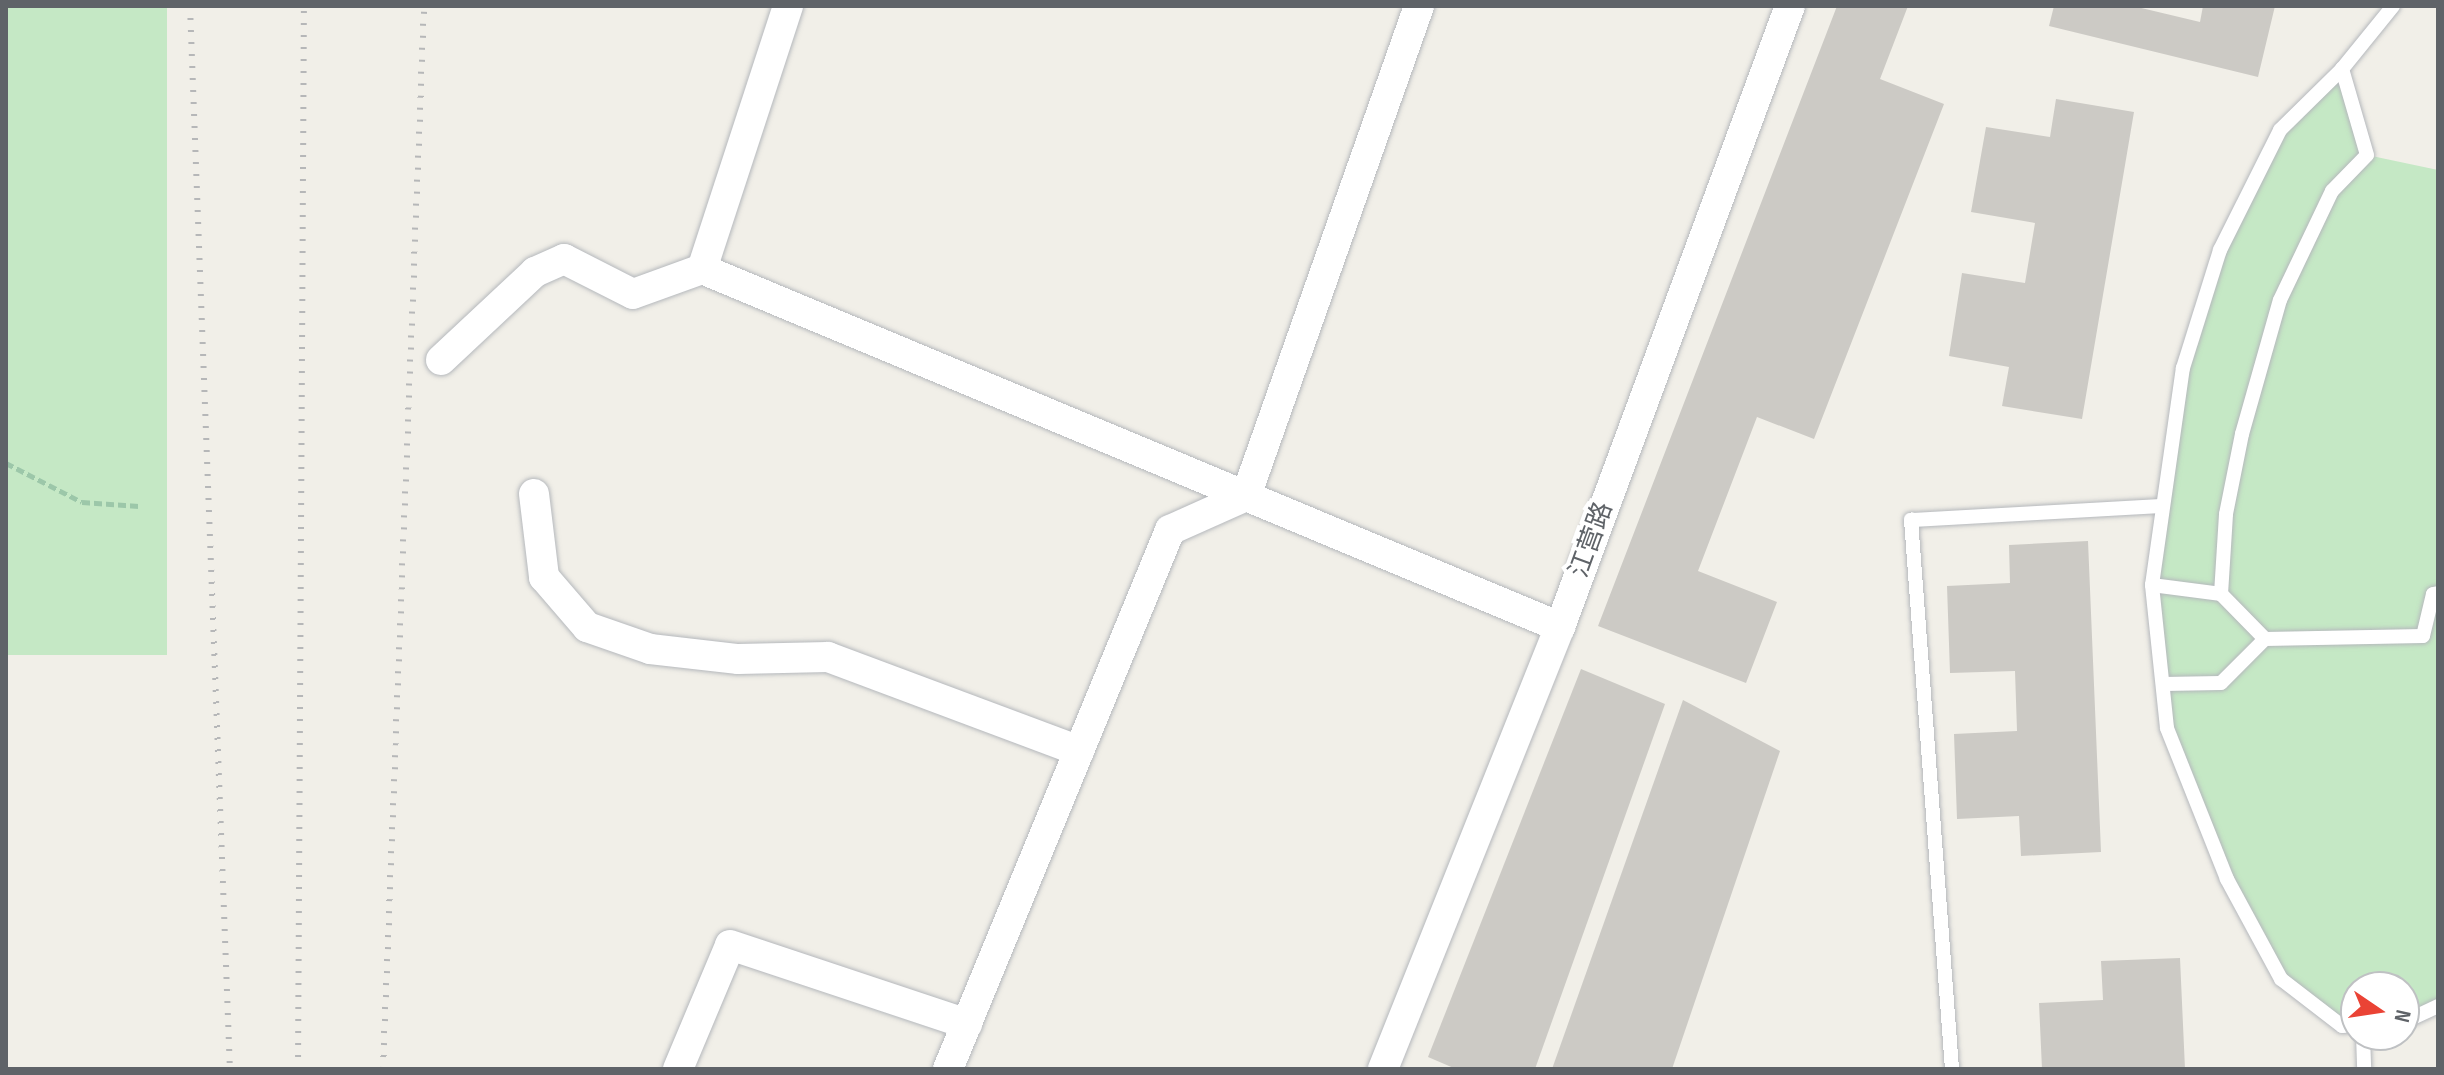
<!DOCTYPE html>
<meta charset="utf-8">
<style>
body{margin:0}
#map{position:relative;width:2444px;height:1075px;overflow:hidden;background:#f1efe8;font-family:"Sofia Sans Condensed","Noto Sans SC",sans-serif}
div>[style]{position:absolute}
.green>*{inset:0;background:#c5e8c5;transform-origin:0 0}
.building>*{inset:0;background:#cccac5}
.path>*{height:5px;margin-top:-2.5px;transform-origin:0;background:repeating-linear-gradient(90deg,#9cc7a9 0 8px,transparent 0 12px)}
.roads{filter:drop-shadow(0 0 2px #b5b8bc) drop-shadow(0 0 2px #b5b8bc)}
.lane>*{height:14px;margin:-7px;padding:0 7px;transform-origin:7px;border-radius:7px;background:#fff}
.street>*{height:30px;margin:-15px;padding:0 15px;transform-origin:15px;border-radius:15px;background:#fff}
.rail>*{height:6px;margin-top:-3px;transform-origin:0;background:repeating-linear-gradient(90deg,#b6b7b8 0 2px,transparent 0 12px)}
span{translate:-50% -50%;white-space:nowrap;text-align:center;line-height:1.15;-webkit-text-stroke:8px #fff;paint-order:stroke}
.street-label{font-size:26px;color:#5f6368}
.frame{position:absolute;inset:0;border:8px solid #5f6368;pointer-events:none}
.north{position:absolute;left:2340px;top:971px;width:80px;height:80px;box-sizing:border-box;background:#fff;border:2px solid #bfc1c3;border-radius:50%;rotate:103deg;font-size:22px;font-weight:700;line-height:32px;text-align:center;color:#5f6368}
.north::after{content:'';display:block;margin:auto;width:28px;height:36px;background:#ea4335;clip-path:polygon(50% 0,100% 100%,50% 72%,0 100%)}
</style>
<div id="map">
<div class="green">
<div style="left:6px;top:6px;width:161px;height:649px"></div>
<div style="clip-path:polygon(2342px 69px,2367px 155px,2438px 170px,2438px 1006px,2404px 1022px,2404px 987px,2356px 987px,2356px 1025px,2342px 1026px,2281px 979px,2227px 879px,2167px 728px,2152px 585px,2183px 368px,2220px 250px,2280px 130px)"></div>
</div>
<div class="building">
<div style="clip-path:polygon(1837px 6px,1908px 6px,1880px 79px,1944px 104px,1814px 439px,1757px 417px,1698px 571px,1777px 602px,1746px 683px,1598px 626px)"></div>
<div style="clip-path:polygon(2054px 6px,2133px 6px,2200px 22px,2203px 6px,2275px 6px,2258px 77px,2049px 26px)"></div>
<div style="clip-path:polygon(2056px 99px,2134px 112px,2082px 419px,2002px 406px,2009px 367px,1949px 356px,1962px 273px,2025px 283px,2035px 223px,1971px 212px,1986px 127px,2050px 137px)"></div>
<div style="clip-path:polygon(2088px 541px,2101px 852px,2021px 856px,2019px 816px,1957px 819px,1954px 734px,2017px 731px,2015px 671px,1950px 673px,1947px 586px,2010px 583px,2009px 545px)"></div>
<div style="clip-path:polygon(1581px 669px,1665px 704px,1535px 1069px,1456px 1069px,1428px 1057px)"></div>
<div style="clip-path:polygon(1683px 700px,1780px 751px,1672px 1069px,1552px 1069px)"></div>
<div style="clip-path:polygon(2180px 958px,2185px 1069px,2042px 1069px,2039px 1003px,2103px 1000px,2101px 961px)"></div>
</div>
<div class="path">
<div style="left:6px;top:463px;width:85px;rotate:27.2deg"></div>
<div style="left:82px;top:502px;width:57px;rotate:4deg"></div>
</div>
<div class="roads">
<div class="lane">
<div style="left:2152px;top:585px;width:70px;rotate:7.4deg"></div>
<div style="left:2221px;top:594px;width:63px;rotate:45.6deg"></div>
<div style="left:2265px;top:639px;width:158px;rotate:-1.1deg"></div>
<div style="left:2423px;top:636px;width:43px;rotate:-76.6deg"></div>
<div style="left:2433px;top:594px;width:5px;rotate:-11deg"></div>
<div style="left:2221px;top:594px;width:80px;rotate:-86.4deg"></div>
<div style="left:2226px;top:514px;width:82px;rotate:-78.7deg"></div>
<div style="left:2242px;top:434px;width:139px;rotate:-74.2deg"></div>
<div style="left:2280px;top:300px;width:121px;rotate:-64.5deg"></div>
<div style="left:2332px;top:191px;width:50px;rotate:-45.8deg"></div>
<div style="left:2367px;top:155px;width:90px;rotate:-106.2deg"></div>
<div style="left:2163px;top:684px;width:58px;rotate:-1deg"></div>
<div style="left:2221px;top:683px;width:62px;rotate:-45deg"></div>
<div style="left:2404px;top:1022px;width:38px;rotate:-25deg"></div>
<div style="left:2356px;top:1025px;width:14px;rotate:176deg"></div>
<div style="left:2342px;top:1026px;width:77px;rotate:-142.4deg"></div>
<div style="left:2281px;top:979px;width:114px;rotate:-118.4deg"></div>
<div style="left:2227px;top:879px;width:162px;rotate:-111.7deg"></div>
<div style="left:2167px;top:728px;width:144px;rotate:-96deg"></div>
<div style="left:2152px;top:585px;width:219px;rotate:-81.9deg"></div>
<div style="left:2183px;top:368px;width:124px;rotate:-72.6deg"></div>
<div style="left:2220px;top:250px;width:134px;rotate:-63.4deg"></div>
<div style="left:2280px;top:130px;width:87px;rotate:-44.5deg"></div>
<div style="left:2342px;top:69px;width:81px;rotate:-51deg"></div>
<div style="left:2363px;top:1035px;width:34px;rotate:88deg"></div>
<div style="left:1952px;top:1069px;width:551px;rotate:-94.27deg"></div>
<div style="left:1911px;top:520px;width:252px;rotate:-3.2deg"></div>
</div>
<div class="street">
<div style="left:788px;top:6px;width:277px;rotate:108.1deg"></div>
<div style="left:702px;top:269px;width:930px;rotate:22.65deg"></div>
<div style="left:441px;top:360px;width:129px;rotate:-43.1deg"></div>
<div style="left:535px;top:272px;width:32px;rotate:-24deg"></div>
<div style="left:564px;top:259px;width:77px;rotate:26.9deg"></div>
<div style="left:633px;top:294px;width:73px;rotate:-19.9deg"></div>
<div style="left:534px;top:494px;width:84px;rotate:83.1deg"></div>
<div style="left:544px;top:577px;width:66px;rotate:49.3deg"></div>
<div style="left:587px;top:627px;width:67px;rotate:19.2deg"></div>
<div style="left:650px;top:649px;width:89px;rotate:6.5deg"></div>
<div style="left:738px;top:659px;width:90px;rotate:-1.3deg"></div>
<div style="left:828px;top:657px;width:268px;rotate:20.5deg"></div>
<div style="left:678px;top:1069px;width:134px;rotate:-67.2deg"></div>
<div style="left:730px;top:945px;width:250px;rotate:18.4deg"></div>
<div style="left:948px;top:1069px;width:583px;rotate:-67.61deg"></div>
<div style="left:1170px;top:530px;width:83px;rotate:-24.1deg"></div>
<div style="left:1246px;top:496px;width:520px;rotate:-70.55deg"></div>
<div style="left:1383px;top:1069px;width:476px;rotate:-68.2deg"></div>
<div style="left:1560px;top:627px;width:662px;rotate:-69.68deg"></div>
</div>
</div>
<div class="rail">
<div style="left:190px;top:6px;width:1064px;rotate:87.85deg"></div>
<div style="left:298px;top:1069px;width:1063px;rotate:-89.68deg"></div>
<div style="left:383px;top:1069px;width:1064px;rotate:-87.79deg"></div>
</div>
<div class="street-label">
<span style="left:1592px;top:540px;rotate:-70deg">江营路</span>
</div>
<div class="frame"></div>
<div class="north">N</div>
</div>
